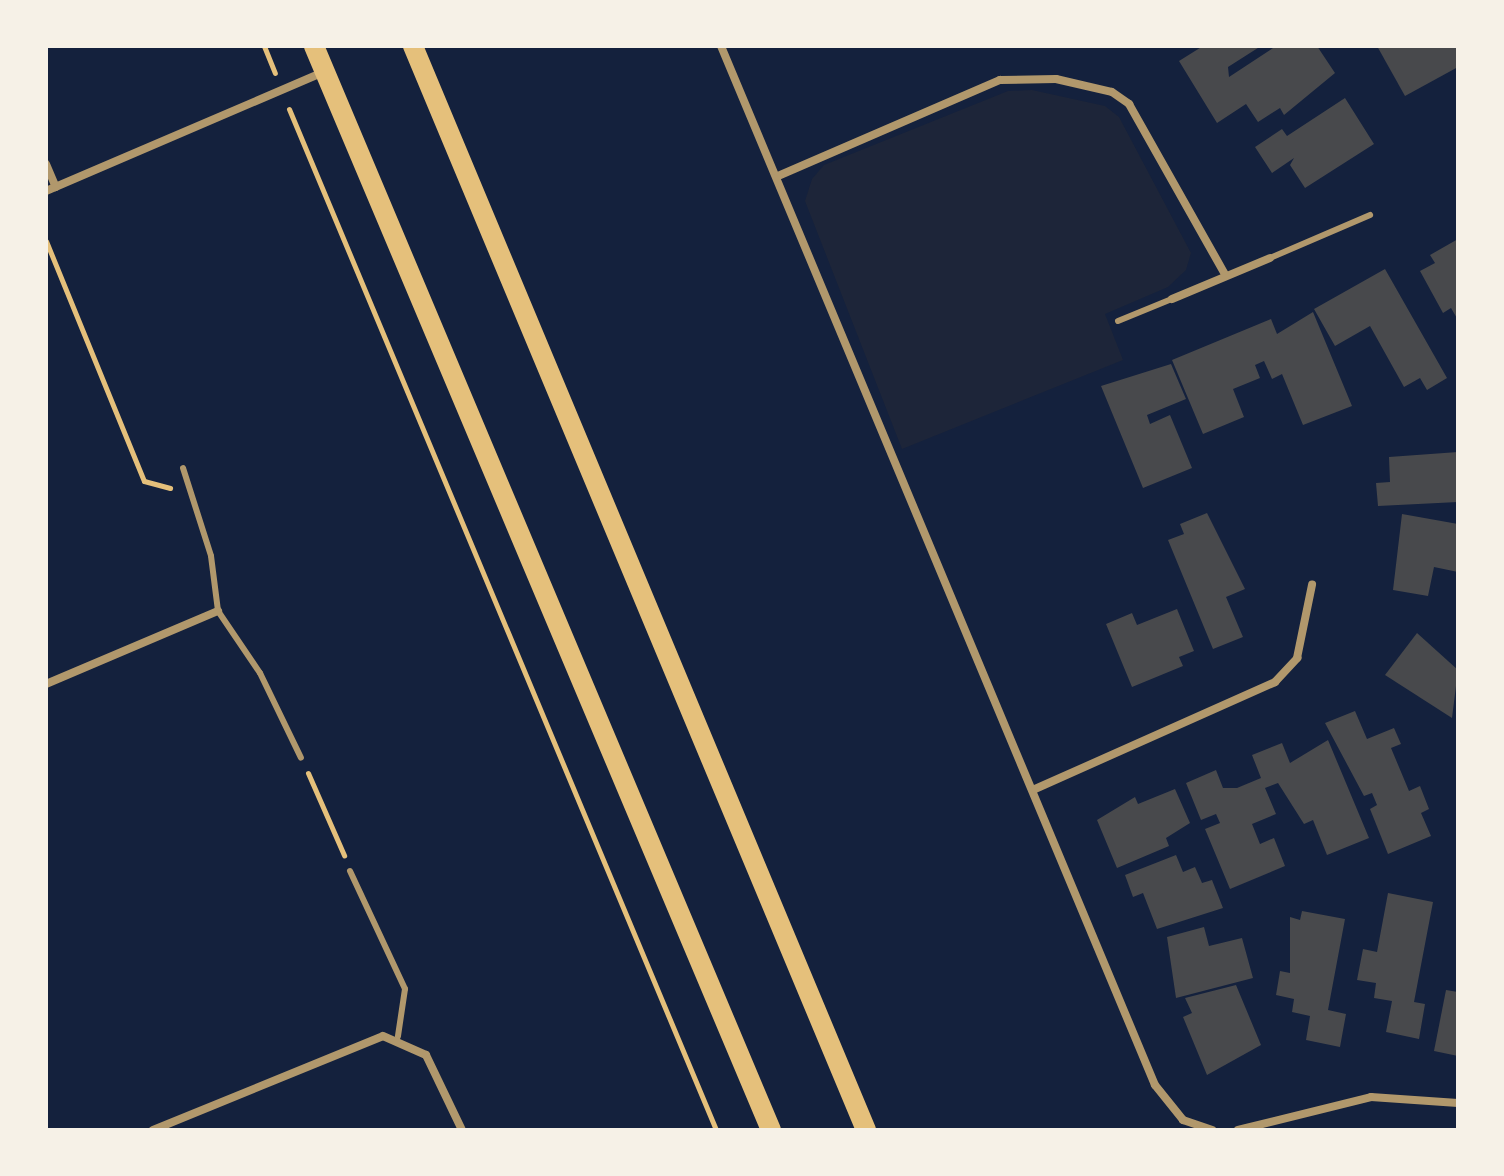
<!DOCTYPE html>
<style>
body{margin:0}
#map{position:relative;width:1504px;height:1176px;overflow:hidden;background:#14213d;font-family:"DejaVu Sans",sans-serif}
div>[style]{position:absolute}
.green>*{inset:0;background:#1d2539}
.building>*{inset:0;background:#48494c}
.path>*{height:5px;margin:-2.5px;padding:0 2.5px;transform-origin:2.5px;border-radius:2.5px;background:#e5c07b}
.service>*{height:6px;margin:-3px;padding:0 3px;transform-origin:3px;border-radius:3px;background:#b1986c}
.minor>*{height:8px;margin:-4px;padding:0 4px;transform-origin:4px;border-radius:4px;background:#b1986c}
.primary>*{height:20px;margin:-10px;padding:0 10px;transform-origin:10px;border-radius:10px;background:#e5c07b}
span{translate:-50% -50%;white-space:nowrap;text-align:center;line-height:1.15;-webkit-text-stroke:6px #f6f1e7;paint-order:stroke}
.frame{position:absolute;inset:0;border:48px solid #f6f1e7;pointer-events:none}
</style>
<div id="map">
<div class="green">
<div style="clip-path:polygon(1032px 90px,1105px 106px,1119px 117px,1191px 253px,1186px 270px,1168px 287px,1105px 314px,1123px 360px,902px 449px,805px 201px,812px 179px,824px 165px,1008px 91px)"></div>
</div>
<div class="building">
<div style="clip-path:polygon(1203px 46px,1261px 46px,1228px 67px,1229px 77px,1276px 46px,1317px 46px,1335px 73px,1284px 115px,1280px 108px,1258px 122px,1246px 104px,1217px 123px,1179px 61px)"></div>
<div style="clip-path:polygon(1377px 46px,1458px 46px,1458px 67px,1405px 96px)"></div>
<div style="clip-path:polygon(1345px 98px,1374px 144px,1305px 188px,1290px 165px,1294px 158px,1272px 173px,1255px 147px,1282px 129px,1287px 136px)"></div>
<div style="clip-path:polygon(1458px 239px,1458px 320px,1451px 308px,1443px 313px,1420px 271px,1435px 263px,1430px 255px)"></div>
<div style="clip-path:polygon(1385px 269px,1447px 378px,1427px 390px,1420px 378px,1404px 387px,1370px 326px,1335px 346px,1314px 309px)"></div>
<div style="clip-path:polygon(1313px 312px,1352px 406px,1303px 425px,1282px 374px,1272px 379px,1264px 361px,1255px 365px,1260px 378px,1233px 389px,1244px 417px,1203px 434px,1172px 360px,1271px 319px,1277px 334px)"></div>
<div style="clip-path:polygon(1171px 364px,1186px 399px,1147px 415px,1150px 424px,1170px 415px,1192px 468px,1143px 488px,1101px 386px)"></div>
<div style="clip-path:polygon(1458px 452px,1458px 502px,1378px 506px,1376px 483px,1390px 482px,1389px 457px)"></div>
<div style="clip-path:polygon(1207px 513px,1245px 589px,1226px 597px,1243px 637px,1213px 649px,1168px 540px,1184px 534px,1180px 524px)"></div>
<div style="clip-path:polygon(1402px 514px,1458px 524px,1458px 572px,1434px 567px,1428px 596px,1393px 590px)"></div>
<div style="clip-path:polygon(1177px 609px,1194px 651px,1179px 657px,1183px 666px,1132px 687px,1106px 624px,1132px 613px,1137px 625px)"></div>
<div style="clip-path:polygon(1417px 633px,1458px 670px,1452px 718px,1385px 675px)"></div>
<div style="clip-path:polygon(1355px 711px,1367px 739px,1394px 728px,1401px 744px,1391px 748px,1409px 791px,1420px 786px,1429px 809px,1421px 813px,1431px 836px,1388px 854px,1370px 809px,1377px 805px,1372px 793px,1364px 796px,1325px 723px)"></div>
<div style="clip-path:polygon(1328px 740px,1369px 838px,1327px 855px,1313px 820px,1304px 824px,1278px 783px,1265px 788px,1276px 814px,1252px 824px,1260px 844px,1274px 838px,1285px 866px,1230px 889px,1205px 829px,1220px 823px,1216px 814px,1201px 820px,1186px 783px,1216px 770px,1223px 788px,1237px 788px,1261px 778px,1252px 755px,1282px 743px,1290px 763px)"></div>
<div style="clip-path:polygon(1175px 789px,1190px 823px,1166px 838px,1169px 846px,1117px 868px,1097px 820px,1135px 797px,1138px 804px)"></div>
<div style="clip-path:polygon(1176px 855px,1183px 872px,1195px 867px,1202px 883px,1212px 880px,1223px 908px,1157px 929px,1143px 893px,1133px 897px,1125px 875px)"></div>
<div style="clip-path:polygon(1388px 893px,1433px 902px,1414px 1002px,1425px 1004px,1419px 1039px,1386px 1032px,1392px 1001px,1374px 998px,1376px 983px,1357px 980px,1363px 949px,1377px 952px)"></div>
<div style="clip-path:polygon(1302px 911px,1345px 919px,1328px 1010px,1346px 1014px,1340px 1047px,1306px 1040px,1310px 1016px,1292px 1012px,1294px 999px,1276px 995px,1280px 971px,1290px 973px,1290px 917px,1300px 920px)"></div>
<div style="clip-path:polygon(1204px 927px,1209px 946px,1242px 938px,1253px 978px,1176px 998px,1167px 937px)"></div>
<div style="clip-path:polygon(1236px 985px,1261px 1045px,1207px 1075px,1183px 1017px,1192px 1013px,1185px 998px)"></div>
<div style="clip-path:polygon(1446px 990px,1458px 992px,1458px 1056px,1434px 1051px)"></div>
</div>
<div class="path">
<div style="left:264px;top:46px;width:29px;rotate:68deg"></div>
<div style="left:289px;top:109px;width:1107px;rotate:67.3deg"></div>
<div style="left:46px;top:241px;width:259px;rotate:67.8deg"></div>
<div style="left:144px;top:481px;width:27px;rotate:15deg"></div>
<div style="left:308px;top:773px;width:90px;rotate:66.3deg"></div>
</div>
<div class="service">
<div style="left:1270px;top:258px;width:109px;rotate:-23.3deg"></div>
<div style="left:1118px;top:321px;width:58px;rotate:-22.2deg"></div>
<div style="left:183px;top:468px;width:92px;rotate:72.3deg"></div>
<div style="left:211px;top:556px;width:55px;rotate:82.7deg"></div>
<div style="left:218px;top:611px;width:75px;rotate:55.9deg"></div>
<div style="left:260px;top:673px;width:94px;rotate:64.2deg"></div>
<div style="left:350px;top:871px;width:130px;rotate:65deg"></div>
<div style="left:405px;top:989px;width:48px;rotate:98.5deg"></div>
</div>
<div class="minor">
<div style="left:721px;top:46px;width:1126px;rotate:67.33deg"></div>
<div style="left:1155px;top:1085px;width:45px;rotate:51.3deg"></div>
<div style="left:1183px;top:1120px;width:31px;rotate:19deg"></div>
<div style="left:46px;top:164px;width:25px;rotate:67deg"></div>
<div style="left:778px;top:176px;width:242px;rotate:-23.4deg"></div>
<div style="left:1000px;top:80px;width:56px;rotate:-1deg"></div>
<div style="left:1056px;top:79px;width:57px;rotate:13.1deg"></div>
<div style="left:1112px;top:92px;width:21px;rotate:35deg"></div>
<div style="left:1129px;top:104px;width:197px;rotate:60.6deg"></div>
<div style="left:46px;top:191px;width:302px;rotate:-23.2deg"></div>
<div style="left:1172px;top:299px;width:106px;rotate:-22.7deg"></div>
<div style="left:46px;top:684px;width:187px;rotate:-23deg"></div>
<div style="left:1035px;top:789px;width:263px;rotate:-24deg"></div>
<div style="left:1275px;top:682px;width:33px;rotate:-47deg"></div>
<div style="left:1297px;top:658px;width:75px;rotate:-78.4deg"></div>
<div style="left:153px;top:1130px;width:248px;rotate:-22.2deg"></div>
<div style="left:383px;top:1036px;width:47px;rotate:23.8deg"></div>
<div style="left:426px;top:1055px;width:83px;rotate:64.4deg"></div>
<div style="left:1238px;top:1130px;width:137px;rotate:-13.9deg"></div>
<div style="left:1371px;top:1097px;width:87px;rotate:3.9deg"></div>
</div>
<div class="primary">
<div style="left:314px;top:46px;width:1176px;rotate:67.14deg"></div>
<div style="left:413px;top:46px;width:1175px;rotate:67.32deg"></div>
</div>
<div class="frame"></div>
</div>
